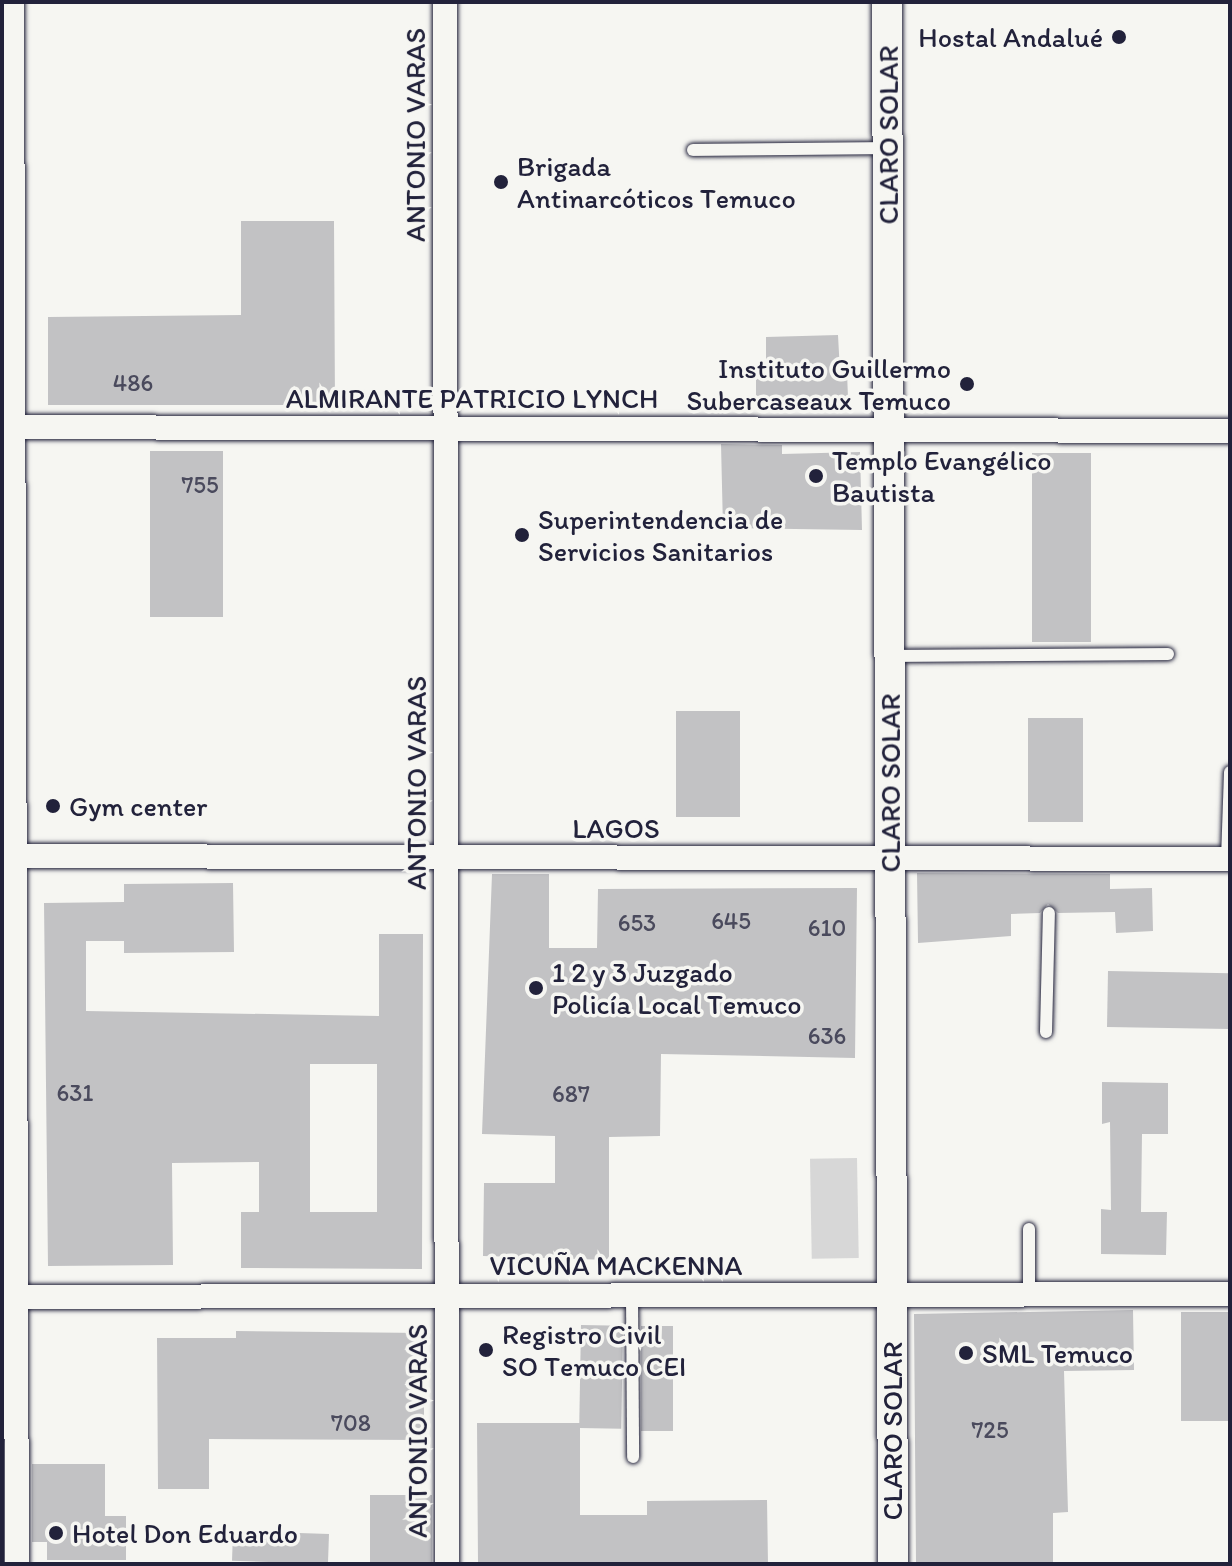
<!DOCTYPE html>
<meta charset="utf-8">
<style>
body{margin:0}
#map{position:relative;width:1232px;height:1566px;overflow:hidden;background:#f6f6f2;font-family:Itim,sans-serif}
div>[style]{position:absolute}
.green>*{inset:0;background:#d7d7d7;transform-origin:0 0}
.building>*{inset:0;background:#c2c2c4;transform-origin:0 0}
.roads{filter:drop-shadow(0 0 2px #22223b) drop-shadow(0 0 2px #22223b)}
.service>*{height:12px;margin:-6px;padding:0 6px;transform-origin:6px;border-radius:6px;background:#f6f6f2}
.minor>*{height:24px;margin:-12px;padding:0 12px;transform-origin:12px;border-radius:12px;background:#f6f6f2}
.tertiary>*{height:30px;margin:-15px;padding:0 15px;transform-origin:15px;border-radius:15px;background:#f6f6f2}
.dots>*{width:22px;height:22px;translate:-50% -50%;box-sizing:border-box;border:4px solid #f6f6f2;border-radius:50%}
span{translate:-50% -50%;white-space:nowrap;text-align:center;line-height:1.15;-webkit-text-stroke:7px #f6f6f2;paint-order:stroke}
.number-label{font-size:24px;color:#4a4a5d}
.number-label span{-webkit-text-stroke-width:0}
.poi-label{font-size:28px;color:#22223b}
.right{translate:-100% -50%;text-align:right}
.left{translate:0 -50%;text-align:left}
.street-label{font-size:28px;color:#22223b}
.frame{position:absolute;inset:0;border:4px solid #22223b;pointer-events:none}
</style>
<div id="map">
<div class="green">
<div style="left:857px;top:1158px;width:100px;height:47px;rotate:89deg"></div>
</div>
<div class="building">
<div style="clip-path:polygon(241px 221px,334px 221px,335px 405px,48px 405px,48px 317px,241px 315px)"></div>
<div style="clip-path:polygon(838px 335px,840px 372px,847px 372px,848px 398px,756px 400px,756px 371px,766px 370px,766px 337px)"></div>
<div style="clip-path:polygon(721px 444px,782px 445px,782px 454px,860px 452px,862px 530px,723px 528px)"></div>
<div style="left:223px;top:451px;width:166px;height:73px;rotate:90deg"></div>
<div style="left:1032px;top:453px;width:59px;height:189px"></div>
<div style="left:676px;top:711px;width:64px;height:106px"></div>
<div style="left:1028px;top:718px;width:55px;height:104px"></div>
<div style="clip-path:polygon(917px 873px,1110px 874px,1110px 889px,1152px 888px,1153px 931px,1116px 933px,1115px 912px,1058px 913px,1048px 904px,1040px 913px,1011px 914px,1011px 936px,918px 943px)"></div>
<div style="clip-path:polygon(492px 874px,549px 874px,549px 948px,597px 948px,598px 889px,857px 888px,855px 1058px,661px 1054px,660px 1136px,609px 1137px,609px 1260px,483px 1256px,484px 1183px,555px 1183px,555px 1136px,482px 1134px)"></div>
<div style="clip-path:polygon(evenodd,233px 883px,234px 952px,124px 953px,124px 941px,86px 941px,86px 1011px,379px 1016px,379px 934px,423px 934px,422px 1269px,241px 1268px,241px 1212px,259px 1212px,259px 1162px,172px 1163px,173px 1265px,48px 1266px,44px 903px,124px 902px,124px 884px,233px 883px,310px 1064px,377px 1064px,377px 1212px,310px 1212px,310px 1064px)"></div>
<div style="left:1108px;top:971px;width:122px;height:56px;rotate:1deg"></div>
<div style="clip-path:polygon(1102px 1082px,1168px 1083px,1168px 1134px,1142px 1134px,1141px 1212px,1167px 1212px,1166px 1255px,1101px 1254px,1101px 1209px,1111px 1210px,1110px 1122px,1102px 1124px)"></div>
<div style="clip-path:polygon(1133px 1310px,1134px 1370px,1064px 1371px,1068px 1512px,1053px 1513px,1053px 1564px,916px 1564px,914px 1314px)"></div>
<div style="left:1230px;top:1312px;width:109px;height:49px;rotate:90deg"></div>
<div style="left:581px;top:1325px;width:42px;height:103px;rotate:1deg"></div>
<div style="left:641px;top:1326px;width:32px;height:105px"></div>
<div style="clip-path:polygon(236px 1331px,424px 1333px,424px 1440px,209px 1439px,209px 1489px,158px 1489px,157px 1338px,236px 1338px)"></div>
<div style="clip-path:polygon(477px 1423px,580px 1423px,580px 1515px,647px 1515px,647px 1501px,767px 1500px,768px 1564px,478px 1564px)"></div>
<div style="clip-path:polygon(32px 1464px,105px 1464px,105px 1516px,126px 1516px,126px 1560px,47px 1560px,47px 1542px,32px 1542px)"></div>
<div style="left:370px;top:1495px;width:62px;height:69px"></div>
<div style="left:329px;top:1534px;width:30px;height:96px;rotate:92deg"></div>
</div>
<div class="roads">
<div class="service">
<div style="left:693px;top:150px;width:193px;rotate:-0.6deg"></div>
<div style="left:891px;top:656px;width:277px;rotate:-0.4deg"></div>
<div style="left:1227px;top:859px;width:87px;rotate:-88deg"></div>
<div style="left:1046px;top:1032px;width:119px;rotate:-88.6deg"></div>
<div style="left:1029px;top:1229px;width:65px;rotate:90deg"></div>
<div style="left:632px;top:1295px;width:162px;rotate:89.6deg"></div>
</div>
<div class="minor">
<div style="left:12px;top:2px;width:1562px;rotate:89.82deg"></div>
<div style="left:445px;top:2px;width:1562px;rotate:89.93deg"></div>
<div style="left:2px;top:427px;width:1228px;rotate:0.19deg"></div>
<div style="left:2px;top:856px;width:1228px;rotate:0.14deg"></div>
<div style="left:2px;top:1297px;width:1228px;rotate:-0.14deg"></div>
</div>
<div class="tertiary">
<div style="left:887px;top:2px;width:1562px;rotate:89.78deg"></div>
</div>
</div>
<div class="dots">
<div style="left:1119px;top:37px;background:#22223b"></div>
<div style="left:501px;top:182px;background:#22223b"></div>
<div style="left:967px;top:384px;background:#22223b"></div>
<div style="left:816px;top:476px;background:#22223b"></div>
<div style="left:522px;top:535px;background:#22223b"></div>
<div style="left:53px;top:806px;background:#22223b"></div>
<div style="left:536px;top:988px;background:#22223b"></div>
<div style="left:486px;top:1350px;background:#22223b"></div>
<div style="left:966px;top:1353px;background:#22223b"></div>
<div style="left:56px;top:1533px;background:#22223b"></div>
</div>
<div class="number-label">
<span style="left:133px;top:383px">486</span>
<span style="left:200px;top:485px">755</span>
<span style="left:731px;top:921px">645</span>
<span style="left:637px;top:923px">653</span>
<span style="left:827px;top:928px">610</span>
<span style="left:827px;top:1036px">636</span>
<span style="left:75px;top:1093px">631</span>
<span style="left:571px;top:1094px">687</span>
<span style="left:351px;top:1423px">708</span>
<span style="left:990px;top:1430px">725</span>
</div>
<div class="poi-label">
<span class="right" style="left:1103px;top:37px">Hostal Andalué</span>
<span class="left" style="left:517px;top:182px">Brigada<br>Antinarcóticos Temuco</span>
<span class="right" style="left:951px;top:384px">Instituto Guillermo<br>Subercaseaux Temuco</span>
<span class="left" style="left:832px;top:476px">Templo Evangélico<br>Bautista</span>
<span class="left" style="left:538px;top:535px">Superintendencia de<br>Servicios Sanitarios</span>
<span class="left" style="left:69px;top:806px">Gym center</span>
<span class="left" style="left:552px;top:988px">1 2 y 3 Juzgado<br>Policía Local Temuco</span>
<span class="left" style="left:502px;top:1350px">Registro Civil<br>SO Temuco CEI</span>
<span class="left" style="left:982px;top:1353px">SML Temuco</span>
<span class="left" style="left:72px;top:1533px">Hotel Don Eduardo</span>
</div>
<div class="street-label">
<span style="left:415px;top:135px;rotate:-90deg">ANTONIO VARAS</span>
<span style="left:888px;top:135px;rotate:-90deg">CLARO SOLAR</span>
<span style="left:472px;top:398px">ALMIRANTE PATRICIO LYNCH</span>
<span style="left:416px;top:783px;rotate:-90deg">ANTONIO VARAS</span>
<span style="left:890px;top:783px;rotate:-90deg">CLARO SOLAR</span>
<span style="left:616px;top:828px">LAGOS</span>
<span style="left:616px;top:1265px">VICUÑA MACKENNA</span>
<span style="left:417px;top:1431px;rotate:-90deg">ANTONIO VARAS</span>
<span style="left:892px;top:1431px;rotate:-90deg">CLARO SOLAR</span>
</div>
<div class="frame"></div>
</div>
